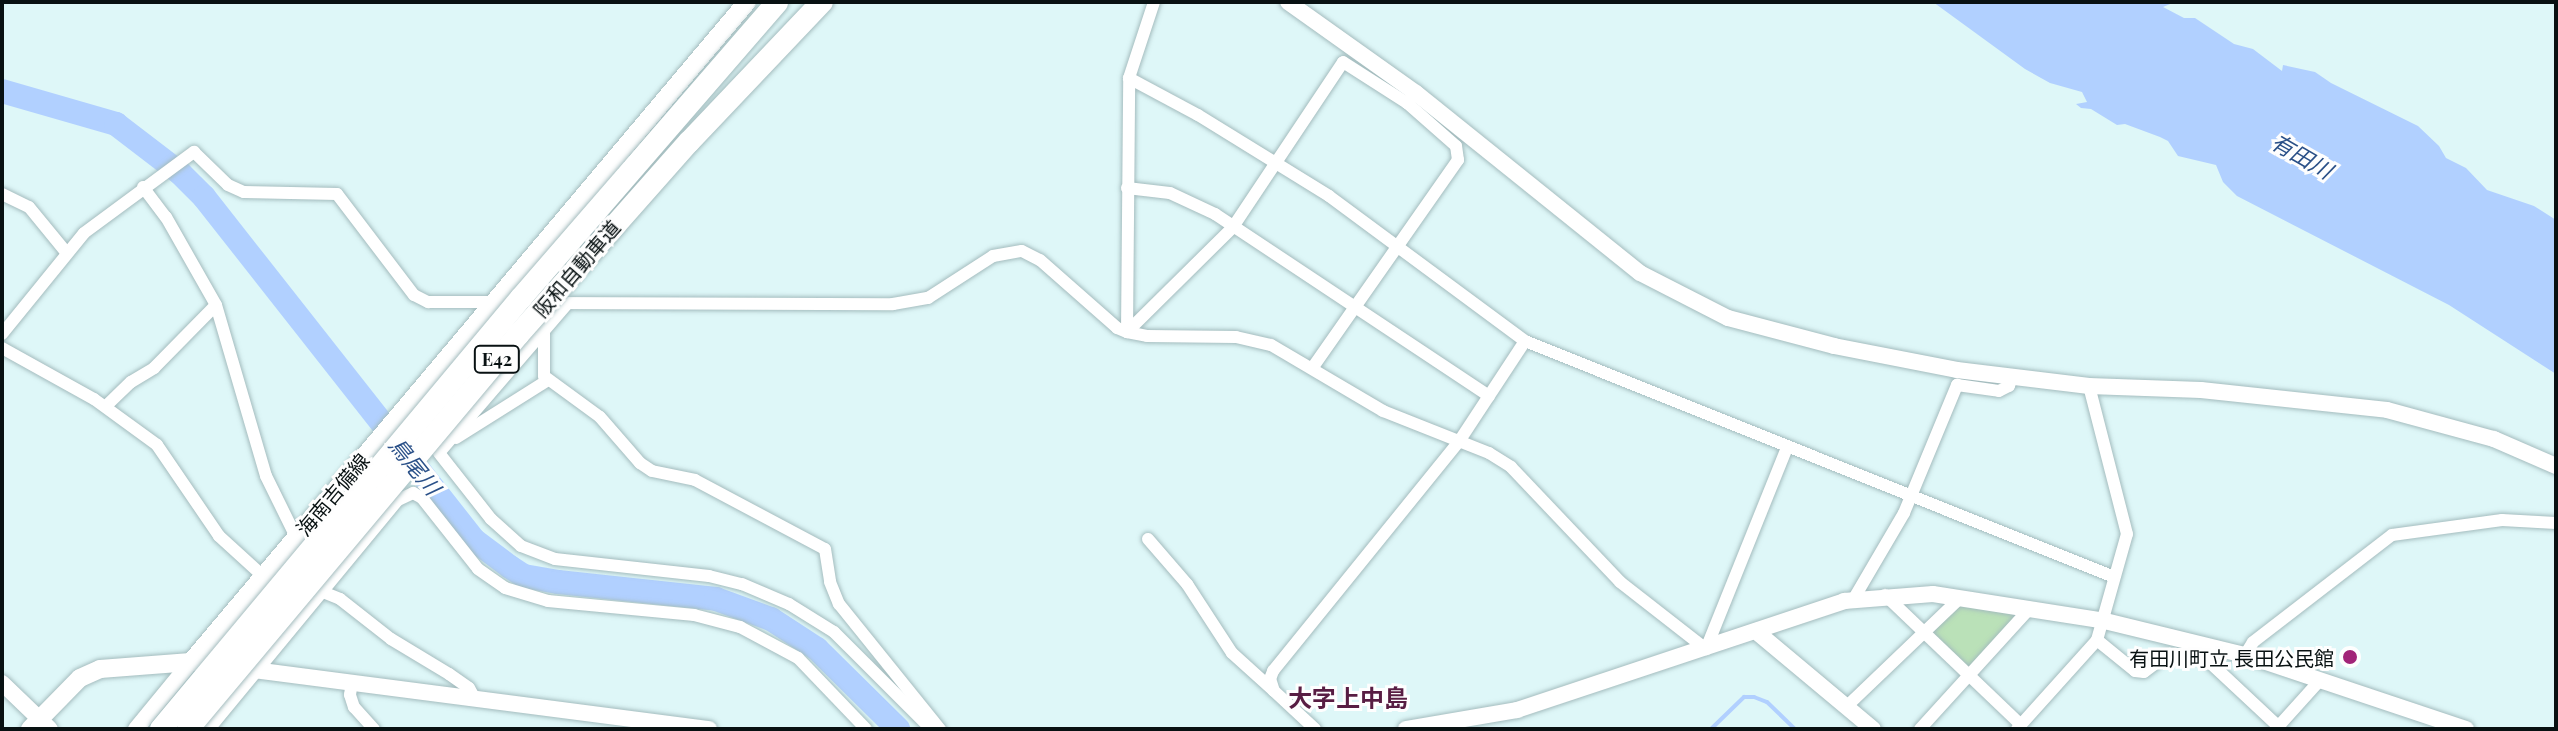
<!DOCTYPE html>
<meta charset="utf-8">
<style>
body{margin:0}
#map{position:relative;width:2558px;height:731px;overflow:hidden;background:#def7f8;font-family:"Playfair Display","Noto Sans JP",serif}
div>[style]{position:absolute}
.green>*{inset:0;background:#bae1b8}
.water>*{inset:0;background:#b1d0ff}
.stream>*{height:4px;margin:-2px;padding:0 2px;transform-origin:2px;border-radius:2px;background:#b1d0ff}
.river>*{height:24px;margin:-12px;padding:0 12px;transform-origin:12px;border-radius:12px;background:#b1d0ff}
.roads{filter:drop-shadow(0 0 2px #a4bcbe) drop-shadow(0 0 2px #a4bcbe)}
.minor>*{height:12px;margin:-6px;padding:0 6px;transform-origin:6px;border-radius:6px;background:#fff}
.tertiary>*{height:16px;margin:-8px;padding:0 8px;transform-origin:8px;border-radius:8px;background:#fff}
.secondary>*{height:18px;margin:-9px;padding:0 9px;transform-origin:9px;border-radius:9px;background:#fff}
.bridges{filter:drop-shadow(0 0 2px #a4bcbe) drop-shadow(0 0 2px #a4bcbe)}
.motorway-bridge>*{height:22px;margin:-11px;padding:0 11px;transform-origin:11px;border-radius:11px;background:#fff}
.dots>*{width:22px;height:22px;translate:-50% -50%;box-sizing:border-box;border:4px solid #fefefe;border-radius:50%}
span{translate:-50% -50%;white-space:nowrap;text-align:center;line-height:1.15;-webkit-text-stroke:6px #fefefe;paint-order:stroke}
.shield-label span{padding:2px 6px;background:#fefefe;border:2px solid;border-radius:6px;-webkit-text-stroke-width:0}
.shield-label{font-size:18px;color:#081112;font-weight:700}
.street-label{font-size:20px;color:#081112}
.poi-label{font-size:20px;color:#081112}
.right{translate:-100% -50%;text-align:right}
.water-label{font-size:22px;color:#2a5088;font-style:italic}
.quarter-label{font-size:24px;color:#581d43;font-weight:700}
.frame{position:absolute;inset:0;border:4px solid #081112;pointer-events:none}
</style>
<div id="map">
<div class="green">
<div style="clip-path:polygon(1962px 601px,2023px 611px,1969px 671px,1929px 633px)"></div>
</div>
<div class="water">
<div style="clip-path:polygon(1933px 2px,2175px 2px,2163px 7px,2184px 18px,2195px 18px,2234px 44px,2253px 49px,2282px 71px,2283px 65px,2315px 72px,2331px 83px,2418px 126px,2439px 146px,2446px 158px,2466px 168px,2487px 190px,2534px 206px,2556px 220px,2556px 374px,2449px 305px,2237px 196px,2223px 182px,2216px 165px,2178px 156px,2168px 141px,2160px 137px,2125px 124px,2117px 125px,2091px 109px,2081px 108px,2076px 104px,2087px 102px,2082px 92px,2050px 83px,2025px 69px)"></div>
</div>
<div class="stream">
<div style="left:1711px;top:729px;width:46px;rotate:-44.1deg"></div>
<div style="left:1744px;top:697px;width:10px"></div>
<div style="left:1754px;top:697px;width:14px;rotate:21deg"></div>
<div style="left:1767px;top:702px;width:39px;rotate:44deg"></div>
</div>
<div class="river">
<div style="left:2px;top:91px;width:119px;rotate:16.1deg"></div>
<div style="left:116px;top:124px;width:81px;rotate:37.4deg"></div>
<div style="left:180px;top:173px;width:34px;rotate:45deg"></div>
<div style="left:204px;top:197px;width:437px;rotate:51.8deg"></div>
<div style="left:474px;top:540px;width:45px;rotate:36.9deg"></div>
<div style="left:510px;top:567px;width:17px;rotate:33deg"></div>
<div style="left:524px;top:576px;width:35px;rotate:10deg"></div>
<div style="left:558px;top:582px;width:159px;rotate:6.1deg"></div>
<div style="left:716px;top:599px;width:59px;rotate:20deg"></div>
<div style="left:771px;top:619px;width:55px;rotate:33.1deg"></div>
<div style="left:817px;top:649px;width:114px;rotate:44.6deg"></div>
</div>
<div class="roads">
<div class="minor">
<div style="left:1129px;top:78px;width:78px;rotate:28.2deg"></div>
<div style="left:1198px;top:115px;width:154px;rotate:31.7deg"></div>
<div style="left:1329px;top:196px;width:244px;rotate:36.5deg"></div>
<div style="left:1525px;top:341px;width:635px;rotate:21.83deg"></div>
<div style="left:143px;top:187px;width:38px;rotate:53deg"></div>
<div style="left:166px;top:217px;width:101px;rotate:60.4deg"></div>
<div style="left:216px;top:305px;width:178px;rotate:73.7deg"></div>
<div style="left:266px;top:476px;width:68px;rotate:63.8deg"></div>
<div style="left:1127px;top:188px;width:43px;rotate:6.6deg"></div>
<div style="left:1170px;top:193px;width:50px;rotate:25deg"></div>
<div style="left:1215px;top:214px;width:329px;rotate:33.6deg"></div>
<div style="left:2px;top:194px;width:30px;rotate:26deg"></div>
<div style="left:29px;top:207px;width:58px;rotate:50.6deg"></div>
<div style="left:545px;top:303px;width:348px;rotate:0.2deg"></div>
<div style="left:893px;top:304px;width:36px;rotate:-10deg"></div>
<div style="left:928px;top:298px;width:77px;rotate:-32.9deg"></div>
<div style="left:993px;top:256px;width:29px;rotate:-10deg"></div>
<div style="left:1022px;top:251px;width:20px;rotate:27deg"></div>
<div style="left:1040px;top:260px;width:103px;rotate:41.4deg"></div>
<div style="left:1117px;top:328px;width:11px;rotate:22deg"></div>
<div style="left:1127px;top:332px;width:20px;rotate:11deg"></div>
<div style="left:1147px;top:336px;width:89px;rotate:0.6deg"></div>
<div style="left:1236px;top:337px;width:36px;rotate:13deg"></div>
<div style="left:1271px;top:345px;width:130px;rotate:30.5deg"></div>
<div style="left:1383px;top:411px;width:114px;rotate:21.6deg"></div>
<div style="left:1489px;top:453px;width:26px;rotate:32deg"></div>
<div style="left:1511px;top:467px;width:158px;rotate:46.5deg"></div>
<div style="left:1620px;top:582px;width:109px;rotate:37.9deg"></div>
<div style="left:1706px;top:649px;width:218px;rotate:-68.1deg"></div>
<div style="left:567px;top:304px;width:196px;rotate:130.7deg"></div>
<div style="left:439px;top:453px;width:84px;rotate:51.8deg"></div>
<div style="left:491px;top:519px;width:40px;rotate:42deg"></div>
<div style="left:521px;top:546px;width:36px;rotate:21deg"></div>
<div style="left:555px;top:559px;width:155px;rotate:6.3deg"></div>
<div style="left:709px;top:576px;width:34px;rotate:14deg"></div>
<div style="left:742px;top:584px;width:51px;rotate:23.1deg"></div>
<div style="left:789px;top:604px;width:53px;rotate:31.9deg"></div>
<div style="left:834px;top:632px;width:137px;rotate:45deg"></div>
<div style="left:544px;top:329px;width:47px;rotate:90deg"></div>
<div style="left:544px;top:376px;width:69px;rotate:36.2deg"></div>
<div style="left:600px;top:417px;width:61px;rotate:49deg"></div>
<div style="left:640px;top:463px;width:14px;rotate:34deg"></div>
<div style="left:652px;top:471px;width:44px;rotate:11.8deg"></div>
<div style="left:695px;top:480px;width:147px;rotate:28deg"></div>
<div style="left:825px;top:549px;width:33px;rotate:81deg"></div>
<div style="left:830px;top:582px;width:24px;rotate:68deg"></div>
<div style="left:839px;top:604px;width:161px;rotate:51.1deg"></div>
<div style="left:1127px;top:332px;width:149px;rotate:-44.7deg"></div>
<div style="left:1233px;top:227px;width:198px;rotate:-56.3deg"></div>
<div style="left:1343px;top:62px;width:76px;rotate:32.6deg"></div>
<div style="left:1407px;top:103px;width:13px;rotate:-48deg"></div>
<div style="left:1127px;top:332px;width:254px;rotate:-89.5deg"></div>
<div style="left:1129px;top:78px;width:80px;rotate:-71.8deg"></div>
<div style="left:2px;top:334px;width:130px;rotate:-50.9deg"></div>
<div style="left:84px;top:233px;width:137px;rotate:-36.4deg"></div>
<div style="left:194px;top:152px;width:47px;rotate:44.1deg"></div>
<div style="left:228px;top:185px;width:17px;rotate:24deg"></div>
<div style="left:244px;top:192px;width:93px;rotate:1.2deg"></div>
<div style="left:337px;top:194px;width:127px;rotate:52.7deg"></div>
<div style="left:414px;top:295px;width:16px;rotate:27deg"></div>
<div style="left:428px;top:302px;width:71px"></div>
<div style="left:2px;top:348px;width:105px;rotate:29deg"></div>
<div style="left:94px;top:399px;width:78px;rotate:36.1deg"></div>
<div style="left:157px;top:445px;width:110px;rotate:55.7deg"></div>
<div style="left:219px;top:536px;width:59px;rotate:42.3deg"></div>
<div style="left:1313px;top:367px;width:253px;rotate:-55deg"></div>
<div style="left:1458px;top:160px;width:14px;rotate:-98deg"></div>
<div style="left:1456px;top:146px;width:65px;rotate:-138.7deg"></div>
<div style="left:106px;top:406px;width:35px;rotate:-44deg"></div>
<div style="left:131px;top:382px;width:27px;rotate:-31deg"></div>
<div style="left:154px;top:368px;width:88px;rotate:-45.5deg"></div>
<div style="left:456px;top:438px;width:109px;rotate:-32.2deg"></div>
<div style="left:1148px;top:539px;width:60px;rotate:49.1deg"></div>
<div style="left:1187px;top:584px;width:82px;rotate:56.9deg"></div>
<div style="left:1232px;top:653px;width:55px;rotate:42.1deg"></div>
<div style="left:318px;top:590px;width:24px;rotate:22deg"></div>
<div style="left:340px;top:599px;width:65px;rotate:38.1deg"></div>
<div style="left:391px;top:639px;width:68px;rotate:31.1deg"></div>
<div style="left:449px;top:674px;width:24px;rotate:35deg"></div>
<div style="left:469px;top:688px;width:13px;rotate:61deg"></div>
<div style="left:1885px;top:595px;width:188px;rotate:43.7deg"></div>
<div style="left:1853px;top:600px;width:101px;rotate:-59.6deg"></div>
<div style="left:1904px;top:513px;width:139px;rotate:-67.5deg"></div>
<div style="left:1957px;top:385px;width:42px;rotate:8.1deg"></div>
<div style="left:1999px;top:391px;width:11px;rotate:-27deg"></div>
<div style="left:2009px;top:386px;width:9px;rotate:-72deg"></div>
<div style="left:2097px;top:640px;width:49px;rotate:39.2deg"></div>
<div style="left:2135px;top:671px;width:9px;rotate:6deg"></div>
<div style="left:2144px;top:672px;width:26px;rotate:-37deg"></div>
<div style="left:2165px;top:656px;width:39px;rotate:1deg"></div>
<div style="left:2204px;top:657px;width:13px;rotate:-90deg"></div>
<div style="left:2245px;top:655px;width:15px;rotate:-58deg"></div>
<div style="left:2253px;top:642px;width:175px;rotate:-37.6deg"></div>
<div style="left:2392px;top:535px;width:111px;rotate:-7.8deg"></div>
<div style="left:2502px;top:520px;width:54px;rotate:3.2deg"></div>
<div style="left:2204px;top:657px;width:105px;rotate:43.1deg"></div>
<div style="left:352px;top:682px;width:13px;rotate:99deg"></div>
<div style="left:350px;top:695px;width:13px;rotate:72deg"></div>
<div style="left:354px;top:707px;width:30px;rotate:48deg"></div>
<div style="left:1846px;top:707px;width:159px;rotate:-43.7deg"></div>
<div style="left:209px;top:729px;width:297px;rotate:-50.5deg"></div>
<div style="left:398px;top:500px;width:17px;rotate:-25deg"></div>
<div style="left:413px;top:493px;width:10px;rotate:29deg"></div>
<div style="left:422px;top:498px;width:90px;rotate:51.7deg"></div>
<div style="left:478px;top:569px;width:33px;rotate:35deg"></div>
<div style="left:505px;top:588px;width:45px;rotate:16.8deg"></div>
<div style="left:548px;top:601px;width:147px;rotate:5.5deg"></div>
<div style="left:694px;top:615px;width:48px;rotate:14.6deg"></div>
<div style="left:740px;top:627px;width:66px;rotate:28.1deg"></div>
<div style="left:798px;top:658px;width:98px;rotate:46.2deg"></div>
<div style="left:1315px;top:729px;width:56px;rotate:-137.2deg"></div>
<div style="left:1274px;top:691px;width:13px;rotate:-108deg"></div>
<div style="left:1270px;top:679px;width:9px;rotate:-69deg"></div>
<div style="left:1273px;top:671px;width:297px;rotate:-51deg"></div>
<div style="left:1460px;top:440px;width:118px;rotate:-56.7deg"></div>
<div style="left:1920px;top:729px;width:164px;rotate:-47.7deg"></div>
<div style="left:2017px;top:729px;width:120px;rotate:-48deg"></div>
<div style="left:2097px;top:640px;width:110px;rotate:-74.2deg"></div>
<div style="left:2127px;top:534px;width:153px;rotate:-104.4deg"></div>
<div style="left:2276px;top:729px;width:67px;rotate:-48deg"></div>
</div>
<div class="tertiary">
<div style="left:1288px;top:2px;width:157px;rotate:35.4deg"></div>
<div style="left:1416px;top:93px;width:287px;rotate:38.8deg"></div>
<div style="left:1640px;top:273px;width:99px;rotate:27.1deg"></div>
<div style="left:1728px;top:318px;width:110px;rotate:14.8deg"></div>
<div style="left:1834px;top:346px;width:125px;rotate:11deg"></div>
<div style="left:1957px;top:370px;width:133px;rotate:6.9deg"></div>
<div style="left:2089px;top:386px;width:112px;rotate:2deg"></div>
<div style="left:2201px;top:390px;width:187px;rotate:6.1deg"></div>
<div style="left:2387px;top:410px;width:111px;rotate:15.2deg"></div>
<div style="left:2494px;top:439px;width:68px;rotate:23.5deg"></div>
<div style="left:1758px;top:633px;width:150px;rotate:39.9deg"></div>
<div style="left:231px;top:667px;width:482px;rotate:7.4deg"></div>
<div style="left:2px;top:683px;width:66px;rotate:43.8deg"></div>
<div style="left:136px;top:729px;width:87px;rotate:-50.6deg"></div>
<div style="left:191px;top:662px;width:9px;rotate:6deg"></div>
<div style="left:1406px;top:729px;width:113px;rotate:-9.7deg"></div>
<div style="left:1517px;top:710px;width:345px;rotate:-18.4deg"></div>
<div style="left:1844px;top:601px;width:89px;rotate:-4.5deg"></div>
<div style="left:1933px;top:594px;width:174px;rotate:8.9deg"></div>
<div style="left:2105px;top:621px;width:144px;rotate:13.7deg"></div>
<div style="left:2245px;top:655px;width:233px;rotate:18.5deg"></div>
</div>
<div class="secondary">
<div style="left:30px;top:729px;width:71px;rotate:-45.6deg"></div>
<div style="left:80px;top:678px;width:22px;rotate:-24deg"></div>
<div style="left:100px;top:669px;width:91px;rotate:-4.4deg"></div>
<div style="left:191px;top:662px;width:863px;rotate:-49.89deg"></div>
</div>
</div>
<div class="bridges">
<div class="motorway-bridge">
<div style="left:161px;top:729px;width:562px;rotate:-50.13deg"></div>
<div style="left:521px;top:298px;width:391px;rotate:-49.1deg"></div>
<div style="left:188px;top:729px;width:514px;rotate:-50.05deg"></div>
<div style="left:518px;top:335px;width:258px;rotate:-48.5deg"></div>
<div style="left:689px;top:142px;width:193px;rotate:-46.5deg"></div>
</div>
</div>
<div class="dots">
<div style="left:2350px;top:657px;background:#a12478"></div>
</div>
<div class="shield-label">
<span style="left:497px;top:359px">E42</span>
</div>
<div class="street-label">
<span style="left:576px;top:268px;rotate:-49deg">阪和自動車道</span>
<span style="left:332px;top:494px;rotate:-50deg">海南吉備線</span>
</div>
<div class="poi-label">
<span class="right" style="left:2334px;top:657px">有田川町立 長田公民館</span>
</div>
<div class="water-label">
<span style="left:2302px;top:156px;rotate:30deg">有田川</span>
<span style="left:415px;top:466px;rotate:51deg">鳥尾川</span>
</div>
<div class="quarter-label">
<span style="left:1348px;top:698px">大字上中島</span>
</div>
<div class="frame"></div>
</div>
